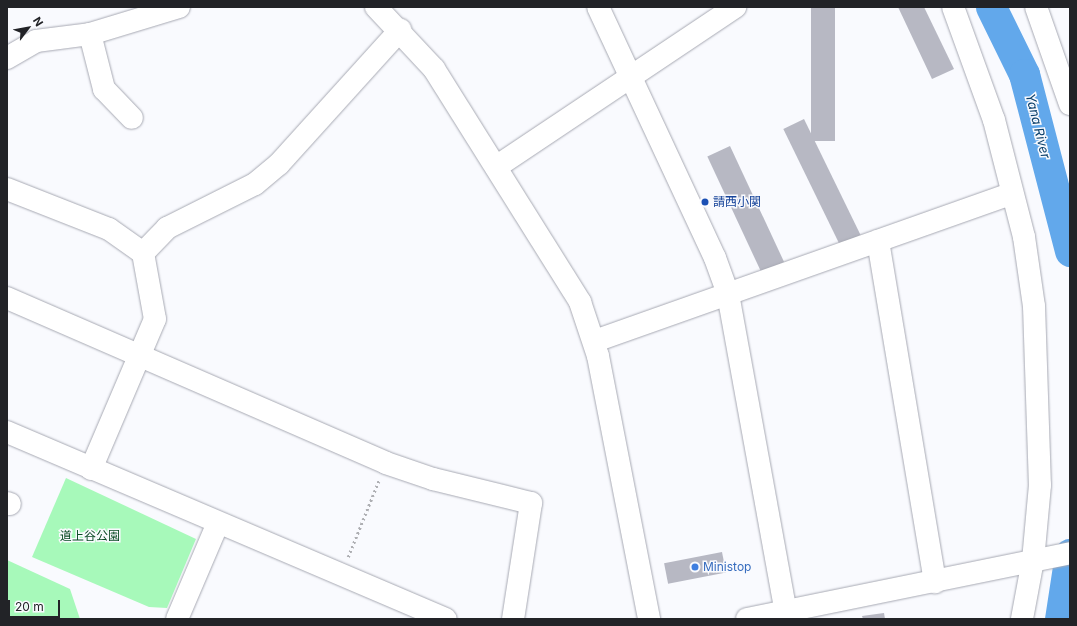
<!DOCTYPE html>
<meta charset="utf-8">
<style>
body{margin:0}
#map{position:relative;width:1077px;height:626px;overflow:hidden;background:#f9fafe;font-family:Inter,"Noto Sans JP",sans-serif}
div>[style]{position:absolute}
.green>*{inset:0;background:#a7f9ba}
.river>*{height:31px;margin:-15.5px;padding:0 15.5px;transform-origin:15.5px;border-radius:15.5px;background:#62a8eb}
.building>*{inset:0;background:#b7b8c3;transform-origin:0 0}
.path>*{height:2.5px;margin-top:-1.25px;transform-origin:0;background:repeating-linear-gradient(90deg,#aeafb3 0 2px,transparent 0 5px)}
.roads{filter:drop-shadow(0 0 1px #a7a9b3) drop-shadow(0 0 1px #a7a9b3)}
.minor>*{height:22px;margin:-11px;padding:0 11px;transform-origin:11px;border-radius:11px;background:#fff}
.dots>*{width:11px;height:11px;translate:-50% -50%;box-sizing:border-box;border:2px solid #f9fafe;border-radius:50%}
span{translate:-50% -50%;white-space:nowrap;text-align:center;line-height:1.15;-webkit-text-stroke:3px #f9fafe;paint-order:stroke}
.transit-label{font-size:12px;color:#164399}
.left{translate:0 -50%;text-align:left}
.park-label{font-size:12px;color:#094a23}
.shop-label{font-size:12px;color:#366cbe}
.water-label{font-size:13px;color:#0c406b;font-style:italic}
.frame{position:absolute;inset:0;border:8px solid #222327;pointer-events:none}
.north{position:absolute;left:8px;top:8px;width:40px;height:40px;-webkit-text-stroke:3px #f9fafe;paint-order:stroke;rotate:58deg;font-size:11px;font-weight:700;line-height:16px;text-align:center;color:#222327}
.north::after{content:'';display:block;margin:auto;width:14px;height:18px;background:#222327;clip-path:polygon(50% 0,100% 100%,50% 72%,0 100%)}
.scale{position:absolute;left:8px;top:600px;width:52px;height:18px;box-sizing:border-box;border:2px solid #222327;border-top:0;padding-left:5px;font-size:12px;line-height:14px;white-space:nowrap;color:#222327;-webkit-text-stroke:3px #f9fafe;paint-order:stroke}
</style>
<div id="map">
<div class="green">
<div style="clip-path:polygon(66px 478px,196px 539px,167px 608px,149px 607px,32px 557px)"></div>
<div style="clip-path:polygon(7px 560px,70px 589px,80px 619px,7px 619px)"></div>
</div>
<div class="river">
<div style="left:991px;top:7px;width:75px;rotate:63.8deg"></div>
<div style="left:1024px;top:74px;width:183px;rotate:75.4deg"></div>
<div style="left:1060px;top:619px;width:66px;rotate:-81.3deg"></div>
</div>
<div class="building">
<div style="left:811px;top:7px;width:24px;height:134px"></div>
<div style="clip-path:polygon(898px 7px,924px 7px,954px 69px,932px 79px)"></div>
<div style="left:804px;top:119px;width:129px;height:23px;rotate:64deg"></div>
<div style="left:730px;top:146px;width:128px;height:25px;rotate:65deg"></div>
<div style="left:722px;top:552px;width:21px;height:59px;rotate:79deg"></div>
<div style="clip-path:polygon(884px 613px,885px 619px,863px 619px,862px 616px)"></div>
</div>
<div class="path">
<div style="left:348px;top:557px;width:83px;rotate:-68.1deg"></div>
</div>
<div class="roads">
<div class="minor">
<div style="left:376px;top:7px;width:85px;rotate:46.9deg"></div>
<div style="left:434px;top:69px;width:275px;rotate:57.9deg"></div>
<div style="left:580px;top:302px;width:57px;rotate:71.6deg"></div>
<div style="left:598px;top:356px;width:268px;rotate:79deg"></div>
<div style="left:598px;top:7px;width:277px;rotate:65deg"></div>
<div style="left:715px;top:258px;width:38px;rotate:70deg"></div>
<div style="left:728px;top:294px;width:330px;rotate:79.7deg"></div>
<div style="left:953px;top:7px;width:120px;rotate:70.1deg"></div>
<div style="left:994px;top:120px;width:121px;rotate:75.6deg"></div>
<div style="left:1024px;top:237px;width:70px;rotate:81.8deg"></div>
<div style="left:1034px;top:306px;width:179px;rotate:88.1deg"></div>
<div style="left:1040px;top:485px;width:75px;rotate:95.3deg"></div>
<div style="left:1033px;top:560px;width:60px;rotate:100.6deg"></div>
<div style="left:1036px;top:7px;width:103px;rotate:70.7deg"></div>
<div style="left:90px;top:34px;width:57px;rotate:75.7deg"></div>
<div style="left:104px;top:89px;width:40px;rotate:46deg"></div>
<div style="left:7px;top:58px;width:34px;rotate:-30deg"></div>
<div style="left:36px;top:41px;width:54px;rotate:-7.4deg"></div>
<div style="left:90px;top:34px;width:93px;rotate:-16.9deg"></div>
<div style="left:496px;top:167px;width:288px;rotate:-33.8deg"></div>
<div style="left:7px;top:189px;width:110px;rotate:21.4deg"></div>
<div style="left:109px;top:229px;width:42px;rotate:35.2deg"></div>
<div style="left:143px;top:253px;width:67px;rotate:79.7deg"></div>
<div style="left:155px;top:319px;width:163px;rotate:113.1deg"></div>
<div style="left:878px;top:241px;width:346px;rotate:80.5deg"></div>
<div style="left:143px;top:253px;width:35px;rotate:-46deg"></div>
<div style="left:167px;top:228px;width:98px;rotate:-26.6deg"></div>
<div style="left:255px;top:184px;width:31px;rotate:-40deg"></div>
<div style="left:279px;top:164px;width:181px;rotate:-47.9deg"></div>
<div style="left:7px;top:298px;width:413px;rotate:23.5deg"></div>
<div style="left:386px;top:463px;width:50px;rotate:18.8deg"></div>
<div style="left:433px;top:479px;width:101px;rotate:13.8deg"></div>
<div style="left:531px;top:503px;width:117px;rotate:98.8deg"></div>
<div style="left:595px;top:341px;width:442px;rotate:-19.5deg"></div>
<div style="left:7px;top:432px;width:477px;rotate:23.1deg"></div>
<div style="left:7px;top:503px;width:3px;rotate:18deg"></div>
<div style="left:177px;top:619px;width:104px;rotate:-66.9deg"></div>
<div style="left:747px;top:619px;width:330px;rotate:-11.5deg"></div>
</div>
</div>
<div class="dots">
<div style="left:705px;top:202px;background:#1a4fb4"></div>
<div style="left:695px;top:567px;background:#3f7fe0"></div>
</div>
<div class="transit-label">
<span class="left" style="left:713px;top:202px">請西小関</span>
</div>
<div class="park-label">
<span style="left:90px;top:536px">道上谷公園</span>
</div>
<div class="shop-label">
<span class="left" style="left:703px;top:567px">Ministop</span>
</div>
<div class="water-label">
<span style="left:1038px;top:126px;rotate:76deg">Yana River</span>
</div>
<div class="frame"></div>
<div class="north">N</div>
<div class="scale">20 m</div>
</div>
